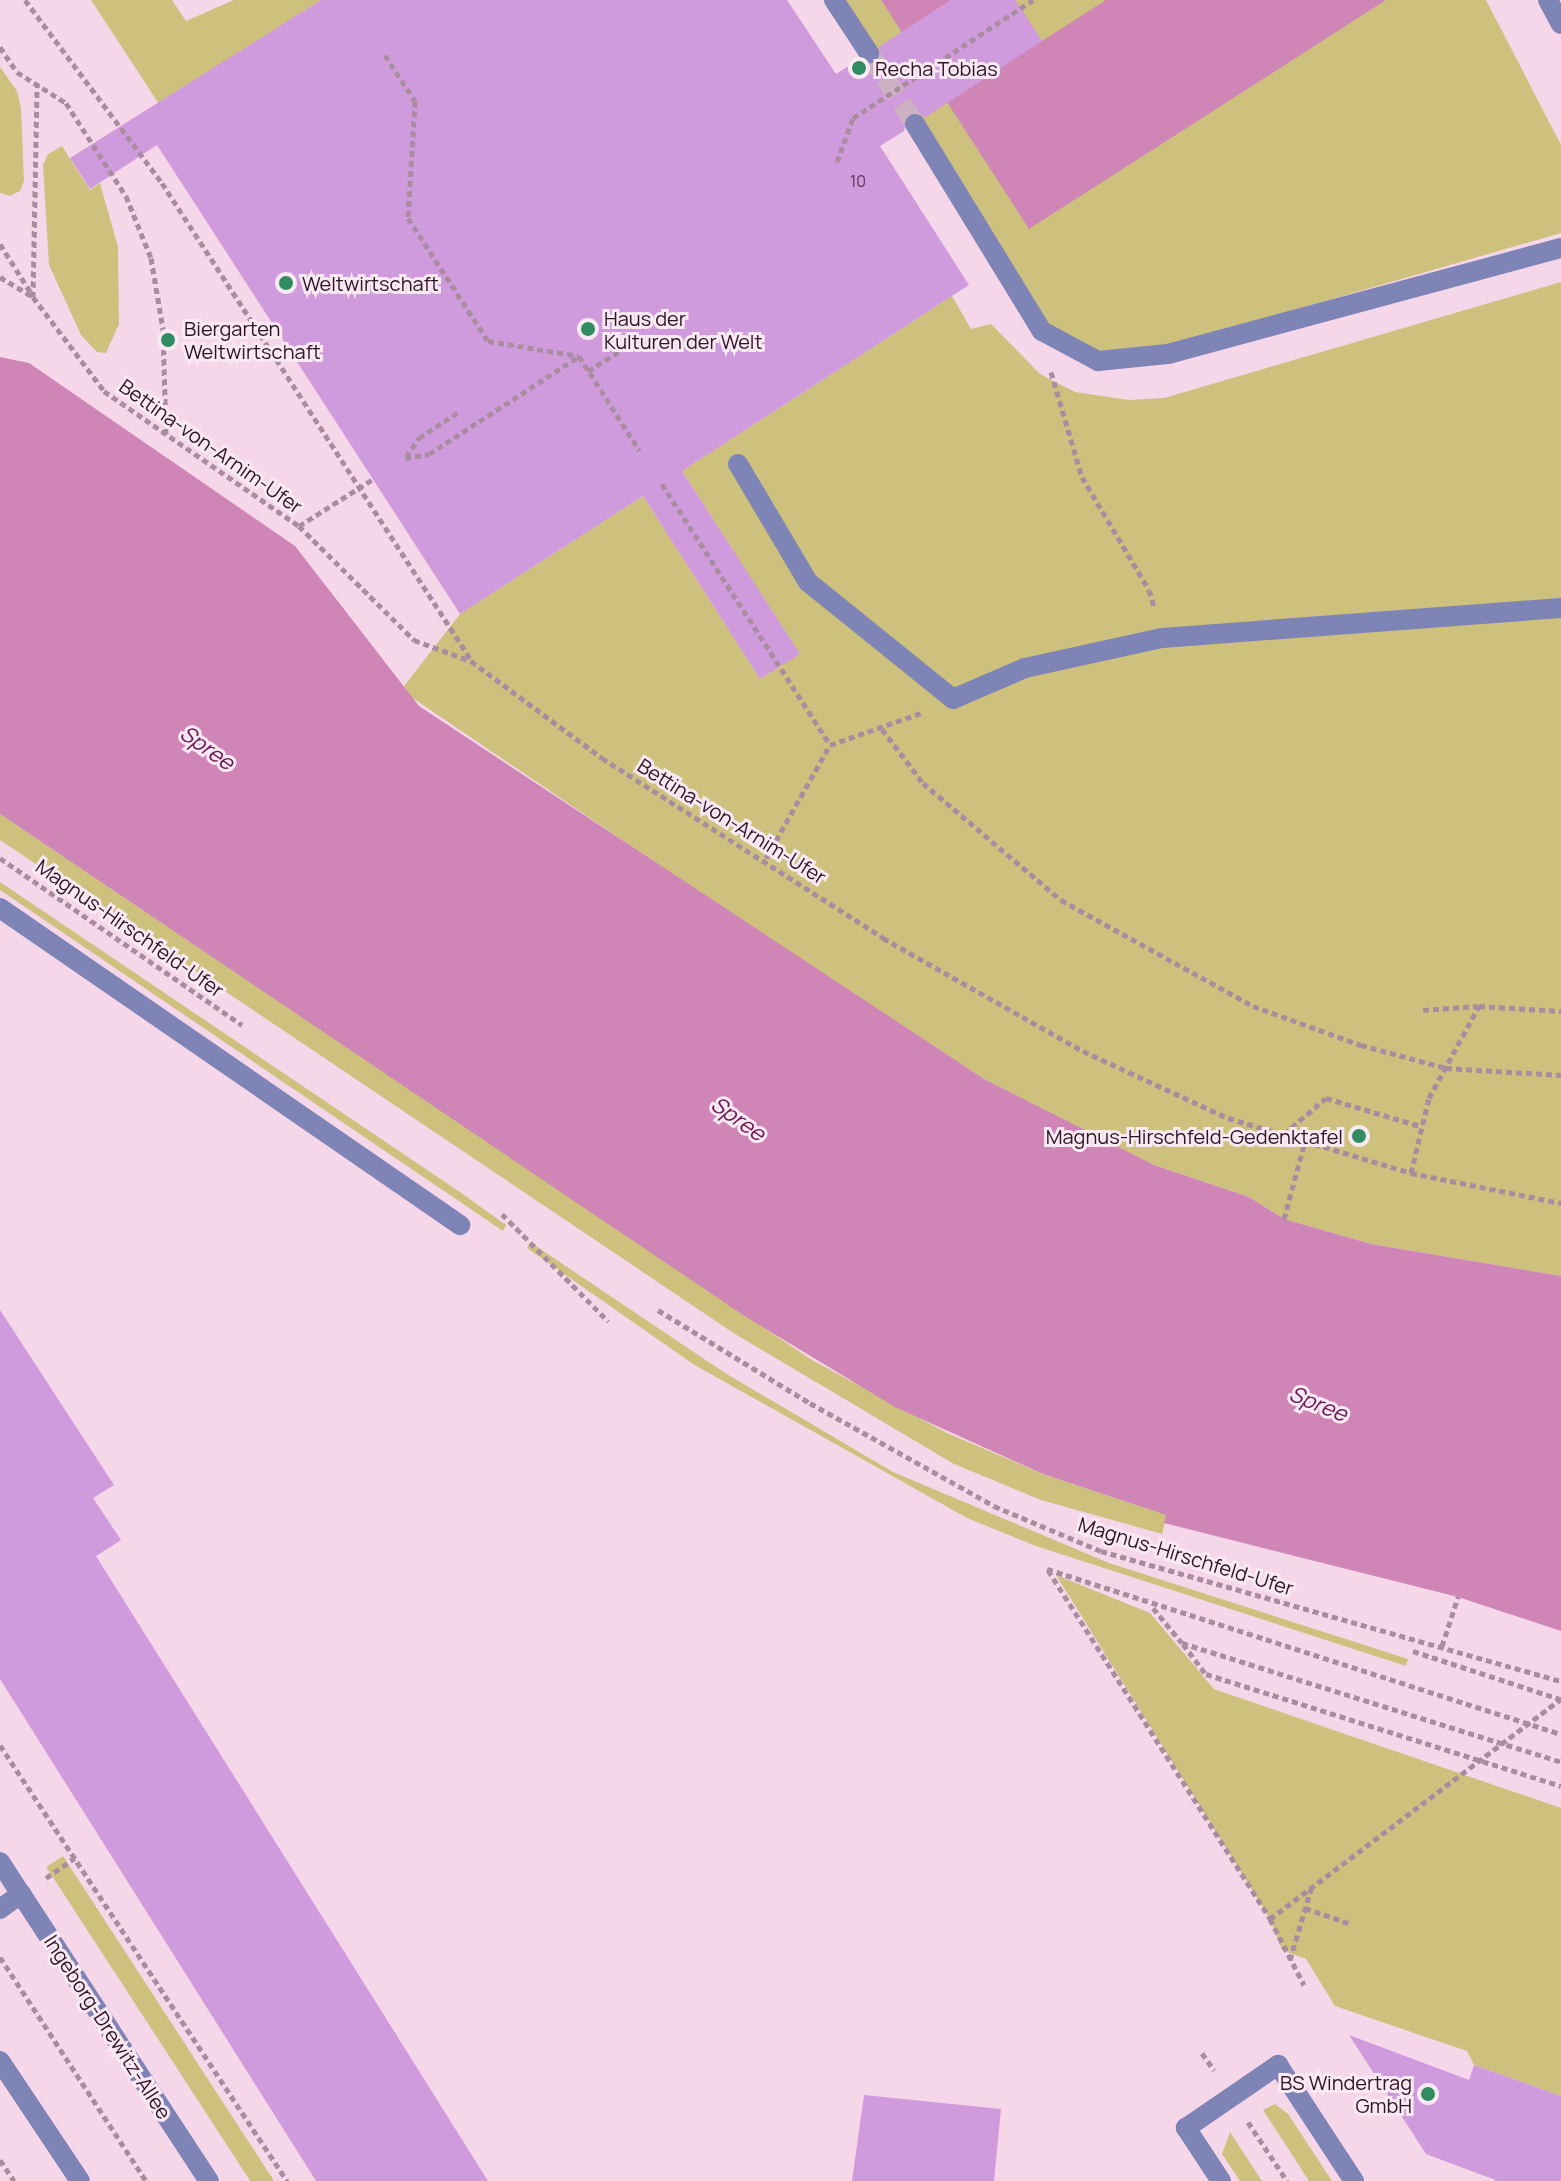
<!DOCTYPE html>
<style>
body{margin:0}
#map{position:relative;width:1561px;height:2181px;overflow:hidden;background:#f6d7ea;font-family:Manrope,sans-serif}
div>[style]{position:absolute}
.green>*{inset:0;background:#cdc17d;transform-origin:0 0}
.water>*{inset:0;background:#cf86b7}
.building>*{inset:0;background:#d09bdc}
.minor-tunnel>*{height:20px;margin-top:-10px;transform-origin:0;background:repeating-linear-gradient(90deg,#ceb0c3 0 20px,transparent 0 30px)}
.path>*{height:5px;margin-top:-2.5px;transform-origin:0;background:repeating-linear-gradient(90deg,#a98c9f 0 6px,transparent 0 10px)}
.minor>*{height:20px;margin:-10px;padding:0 10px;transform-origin:10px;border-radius:10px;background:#7f84b6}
.dots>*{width:22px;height:22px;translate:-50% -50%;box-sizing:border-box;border:4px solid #f9e9f3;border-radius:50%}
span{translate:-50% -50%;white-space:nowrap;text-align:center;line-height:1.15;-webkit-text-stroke:6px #f9e9f3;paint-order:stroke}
.number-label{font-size:16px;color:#573654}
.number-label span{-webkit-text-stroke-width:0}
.poi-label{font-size:20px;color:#2f1427}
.left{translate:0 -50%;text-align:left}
.right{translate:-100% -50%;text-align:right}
.street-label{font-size:20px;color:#2f1427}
.water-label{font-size:22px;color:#6d1757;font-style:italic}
</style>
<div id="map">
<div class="green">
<div style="clip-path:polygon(91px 0,172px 0,186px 21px,234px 0,321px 0,159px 104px)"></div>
<div style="clip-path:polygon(834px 0,1486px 0,1561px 145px,1561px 233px,1152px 351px,1103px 352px,1042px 331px)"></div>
<div style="clip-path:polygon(0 67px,17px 91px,21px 108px,24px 181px,20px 191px,10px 196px,0 193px)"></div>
<div style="clip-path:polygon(62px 146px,90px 190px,100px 183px,118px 247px,119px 324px,106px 353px,97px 352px,81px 335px,49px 265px,43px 165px,48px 154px)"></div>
<div style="clip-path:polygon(1561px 282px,1561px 1276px,1371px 1244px,1284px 1219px,1249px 1197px,1154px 1165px,1078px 1128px,984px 1079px,824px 977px,401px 690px,460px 614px,643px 496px,760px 679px,799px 654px,682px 471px,952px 296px,971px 329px,991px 324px,1040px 374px,1075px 392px,1129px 400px,1164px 398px)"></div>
<div style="clip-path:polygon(0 814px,812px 1360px,947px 1433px,1043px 1474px,1167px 1515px,1162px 1534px,1041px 1500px,954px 1464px,735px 1334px,0 840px)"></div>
<div style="clip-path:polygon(0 882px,457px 1190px,506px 1225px,503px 1231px,0 890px)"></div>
<div style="clip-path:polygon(530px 1242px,725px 1373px,893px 1472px,1109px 1563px,1408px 1659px,1406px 1666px,1036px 1546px,967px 1518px,693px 1364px,527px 1248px)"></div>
<div style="clip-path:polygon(1056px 1575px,1150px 1613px,1214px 1689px,1561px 1808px,1561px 2096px,1474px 2065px,1467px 2051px,1335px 2006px,1306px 1959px,1282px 1950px,1270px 1919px)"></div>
<div style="left:63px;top:1856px;width:387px;height:20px;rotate:57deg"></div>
<div style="clip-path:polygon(1275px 2104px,1288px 2114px,1332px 2181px,1309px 2181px,1263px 2110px)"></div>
<div style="clip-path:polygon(1230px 2132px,1262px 2181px,1240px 2181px,1222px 2154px)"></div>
</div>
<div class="water">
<div style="clip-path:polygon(881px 0,1015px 0,1042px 41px,1106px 0,1386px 0,1029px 229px)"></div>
<div style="clip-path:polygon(0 357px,29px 363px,295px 546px,419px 706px,984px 1079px,1154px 1165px,1249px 1197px,1284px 1219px,1371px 1244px,1561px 1276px,1561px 1631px,1458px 1597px,1164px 1523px,1166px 1515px,1043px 1474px,895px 1407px,746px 1317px,0 814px)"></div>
</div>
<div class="building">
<div style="clip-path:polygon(321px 0,787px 0,836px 74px,858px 60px,875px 64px,880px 46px,951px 0,1015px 0,1042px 41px,926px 117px,908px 113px,904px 131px,880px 146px,969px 285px,682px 471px,800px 654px,760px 679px,643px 496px,460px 614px,157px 145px,90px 189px,70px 158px)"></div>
<div style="clip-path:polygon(0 1310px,114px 1485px,93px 1498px,121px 1540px,96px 1556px,488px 2181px,316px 2181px,0 1679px)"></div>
<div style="clip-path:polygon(1349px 2035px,1469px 2080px,1474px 2065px,1561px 2096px,1561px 2181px,1498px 2181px,1426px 2154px)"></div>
<div style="clip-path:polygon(864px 2095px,1001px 2109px,994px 2181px,852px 2181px)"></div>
</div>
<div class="minor-tunnel">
<div style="left:869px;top:53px;width:85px;rotate:57.1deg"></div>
</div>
<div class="path">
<div style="left:25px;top:0;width:229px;rotate:53.2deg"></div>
<div style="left:162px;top:183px;width:568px;rotate:57.06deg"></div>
<div style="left:0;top:47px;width:30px;rotate:56deg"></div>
<div style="left:17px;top:72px;width:58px;rotate:32.3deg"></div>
<div style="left:66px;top:103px;width:111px;rotate:57.2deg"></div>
<div style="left:126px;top:196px;width:67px;rotate:68deg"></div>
<div style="left:151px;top:258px;width:72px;rotate:80.4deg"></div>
<div style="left:163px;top:329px;width:105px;rotate:88.4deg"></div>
<div style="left:385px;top:55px;width:55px;rotate:56.9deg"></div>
<div style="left:415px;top:101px;width:117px;rotate:93.4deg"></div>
<div style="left:408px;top:218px;width:147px;rotate:57deg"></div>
<div style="left:488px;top:341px;width:92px;rotate:9.4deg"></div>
<div style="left:579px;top:356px;width:112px;rotate:57.4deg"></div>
<div style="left:837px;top:162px;width:47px;rotate:-70deg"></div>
<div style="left:853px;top:118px;width:215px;rotate:-33.2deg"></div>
<div style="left:0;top:244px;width:62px;rotate:57.6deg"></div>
<div style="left:0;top:277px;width:39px;rotate:31deg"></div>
<div style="left:33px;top:297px;width:118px;rotate:52.9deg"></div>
<div style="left:104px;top:391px;width:237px;rotate:34.7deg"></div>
<div style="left:299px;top:526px;width:162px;rotate:44.7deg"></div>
<div style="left:414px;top:640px;width:61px;rotate:20.2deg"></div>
<div style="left:471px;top:661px;width:163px;rotate:36.5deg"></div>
<div style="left:602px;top:758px;width:334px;rotate:32.6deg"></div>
<div style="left:883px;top:938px;width:230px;rotate:29.5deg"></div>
<div style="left:1083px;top:1051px;width:160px;rotate:24.8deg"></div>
<div style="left:1228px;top:1118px;width:191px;rotate:16.7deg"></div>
<div style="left:1411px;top:1173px;width:153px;rotate:11.3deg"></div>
<div style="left:33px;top:297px;width:212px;rotate:-88.9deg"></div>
<div style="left:588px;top:371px;width:40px;rotate:-32deg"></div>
<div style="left:1051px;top:372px;width:109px;rotate:73.6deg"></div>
<div style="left:1082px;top:477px;width:131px;rotate:59.3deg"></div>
<div style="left:1149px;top:590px;width:17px;rotate:73deg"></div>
<div style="left:406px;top:457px;width:23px;rotate:-56deg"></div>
<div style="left:419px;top:438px;width:49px;rotate:-33.4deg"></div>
<div style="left:405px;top:458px;width:24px;rotate:-9deg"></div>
<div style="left:429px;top:454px;width:178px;rotate:-33.1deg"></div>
<div style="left:662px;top:484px;width:310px;rotate:57.2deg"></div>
<div style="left:299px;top:526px;width:88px;rotate:-32.4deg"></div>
<div style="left:882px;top:729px;width:68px;rotate:52.8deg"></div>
<div style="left:923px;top:783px;width:181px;rotate:40.3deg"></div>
<div style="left:1061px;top:900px;width:219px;rotate:28.9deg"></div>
<div style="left:1253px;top:1006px;width:115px;rotate:19.9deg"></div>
<div style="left:1361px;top:1045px;width:88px;rotate:15.1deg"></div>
<div style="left:1446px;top:1068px;width:115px;rotate:3.5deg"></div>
<div style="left:0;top:858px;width:294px;rotate:34.6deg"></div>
<div style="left:766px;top:858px;width:130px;rotate:-60.5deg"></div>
<div style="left:830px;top:745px;width:96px;rotate:-19.4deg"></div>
<div style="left:1423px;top:1010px;width:55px;rotate:-4.2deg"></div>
<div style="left:1284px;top:1134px;width:55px;rotate:-40.6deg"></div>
<div style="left:1326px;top:1098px;width:98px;rotate:16.6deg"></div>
<div style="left:1411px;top:1173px;width:77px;rotate:-76.5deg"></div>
<div style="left:1429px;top:1098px;width:105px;rotate:-61.5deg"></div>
<div style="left:1479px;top:1006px;width:82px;rotate:3.5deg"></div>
<div style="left:502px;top:1214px;width:151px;rotate:45.3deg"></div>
<div style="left:1284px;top:1219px;width:81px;rotate:-74.9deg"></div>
<div style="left:658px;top:1310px;width:178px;rotate:31.5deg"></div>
<div style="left:810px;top:1403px;width:211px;rotate:29.2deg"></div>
<div style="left:994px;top:1506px;width:116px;rotate:22.8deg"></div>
<div style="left:1101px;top:1551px;width:478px;rotate:15.8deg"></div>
<div style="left:1047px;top:1569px;width:540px;rotate:17.8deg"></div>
<div style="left:1048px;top:1570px;width:414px;rotate:57.5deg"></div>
<div style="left:1270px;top:1919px;width:74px;rotate:62.7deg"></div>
<div style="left:1153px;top:1608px;width:45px;rotate:50.4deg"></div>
<div style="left:1182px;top:1643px;width:397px;rotate:17.4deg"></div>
<div style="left:1183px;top:1644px;width:38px;rotate:53deg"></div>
<div style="left:1206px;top:1674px;width:372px;rotate:17.5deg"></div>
<div style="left:1442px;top:1646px;width:52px;rotate:-71.9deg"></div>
<div style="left:1413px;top:1651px;width:155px;rotate:18.1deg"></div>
<div style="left:0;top:1745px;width:522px;rotate:56.64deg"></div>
<div style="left:46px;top:1878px;width:35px;rotate:-35deg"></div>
<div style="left:1305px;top:1908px;width:46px;rotate:19.2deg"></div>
<div style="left:1270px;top:1919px;width:365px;rotate:-37.1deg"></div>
<div style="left:0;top:1957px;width:267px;rotate:56.9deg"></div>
<div style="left:1290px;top:1960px;width:74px;rotate:-73.5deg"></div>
<div style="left:1202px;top:2053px;width:21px;rotate:55deg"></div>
<div style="left:1248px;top:2122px;width:71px;rotate:56.5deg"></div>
<div style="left:0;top:2160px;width:25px;rotate:56deg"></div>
<div style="left:1495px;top:2180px;width:1px;rotate:45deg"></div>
</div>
<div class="minor">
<div style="left:834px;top:0;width:64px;rotate:56.6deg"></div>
<div style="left:1548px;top:0;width:27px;rotate:62deg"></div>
<div style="left:915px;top:124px;width:243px;rotate:58.5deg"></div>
<div style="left:1042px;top:331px;width:64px;rotate:28.2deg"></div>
<div style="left:1098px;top:361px;width:70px;rotate:-5.7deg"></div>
<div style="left:1168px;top:354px;width:407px;rotate:-15.1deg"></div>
<div style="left:738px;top:464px;width:137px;rotate:59.3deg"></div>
<div style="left:808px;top:582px;width:186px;rotate:38.9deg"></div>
<div style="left:953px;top:699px;width:78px;rotate:-23.3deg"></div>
<div style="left:1025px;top:668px;width:140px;rotate:-12.4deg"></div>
<div style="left:1162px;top:638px;width:400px;rotate:-4.3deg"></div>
<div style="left:0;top:908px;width:559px;rotate:34.57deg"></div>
<div style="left:0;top:1862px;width:38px;rotate:57deg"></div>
<div style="left:0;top:1909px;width:26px;rotate:-36deg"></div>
<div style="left:21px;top:1894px;width:343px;rotate:56.8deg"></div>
<div style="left:0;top:2061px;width:144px;rotate:56.3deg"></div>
<div style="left:1221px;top:2181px;width:64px;rotate:-123.4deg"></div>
<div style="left:1186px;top:2128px;width:112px;rotate:-34.4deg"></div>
<div style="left:1278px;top:2065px;width:139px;rotate:56.8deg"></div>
</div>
<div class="dots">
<div style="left:859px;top:68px;background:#318c62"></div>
<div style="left:286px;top:283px;background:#318c62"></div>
<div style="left:588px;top:329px;background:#318c62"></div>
<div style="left:168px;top:340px;background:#318c62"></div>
<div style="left:1359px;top:1136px;background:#318c62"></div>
<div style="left:1428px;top:2094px;background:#318c62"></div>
</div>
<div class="number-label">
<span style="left:858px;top:181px">10</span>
</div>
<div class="poi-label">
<span class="left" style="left:875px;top:68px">Recha Tobias</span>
<span class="left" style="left:302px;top:283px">Weltwirtschaft</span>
<span class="left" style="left:604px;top:330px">Haus der<br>Kulturen der Welt</span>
<span class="left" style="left:184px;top:340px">Biergarten<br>Weltwirtschaft</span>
<span class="right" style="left:1343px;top:1136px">Magnus-Hirschfeld-Gedenktafel</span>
<span class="right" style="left:1412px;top:2094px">BS Windertrag<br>GmbH</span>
</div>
<div class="street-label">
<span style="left:211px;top:446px;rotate:35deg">Bettina-von-Arnim-Ufer</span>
<span style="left:732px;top:821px;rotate:32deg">Bettina-von-Arnim-Ufer</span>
<span style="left:130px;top:928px;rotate:35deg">Magnus-Hirschfeld-Ufer</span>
<span style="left:1186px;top:1556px;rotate:17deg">Magnus-Hirschfeld-Ufer</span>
<span style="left:108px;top:2027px;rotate:57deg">Ingeborg-Drewitz-Allee</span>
</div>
<div class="water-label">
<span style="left:207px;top:748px;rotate:35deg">Spree</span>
<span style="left:738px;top:1119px;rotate:35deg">Spree</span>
<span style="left:1318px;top:1404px;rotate:22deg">Spree</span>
</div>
</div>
